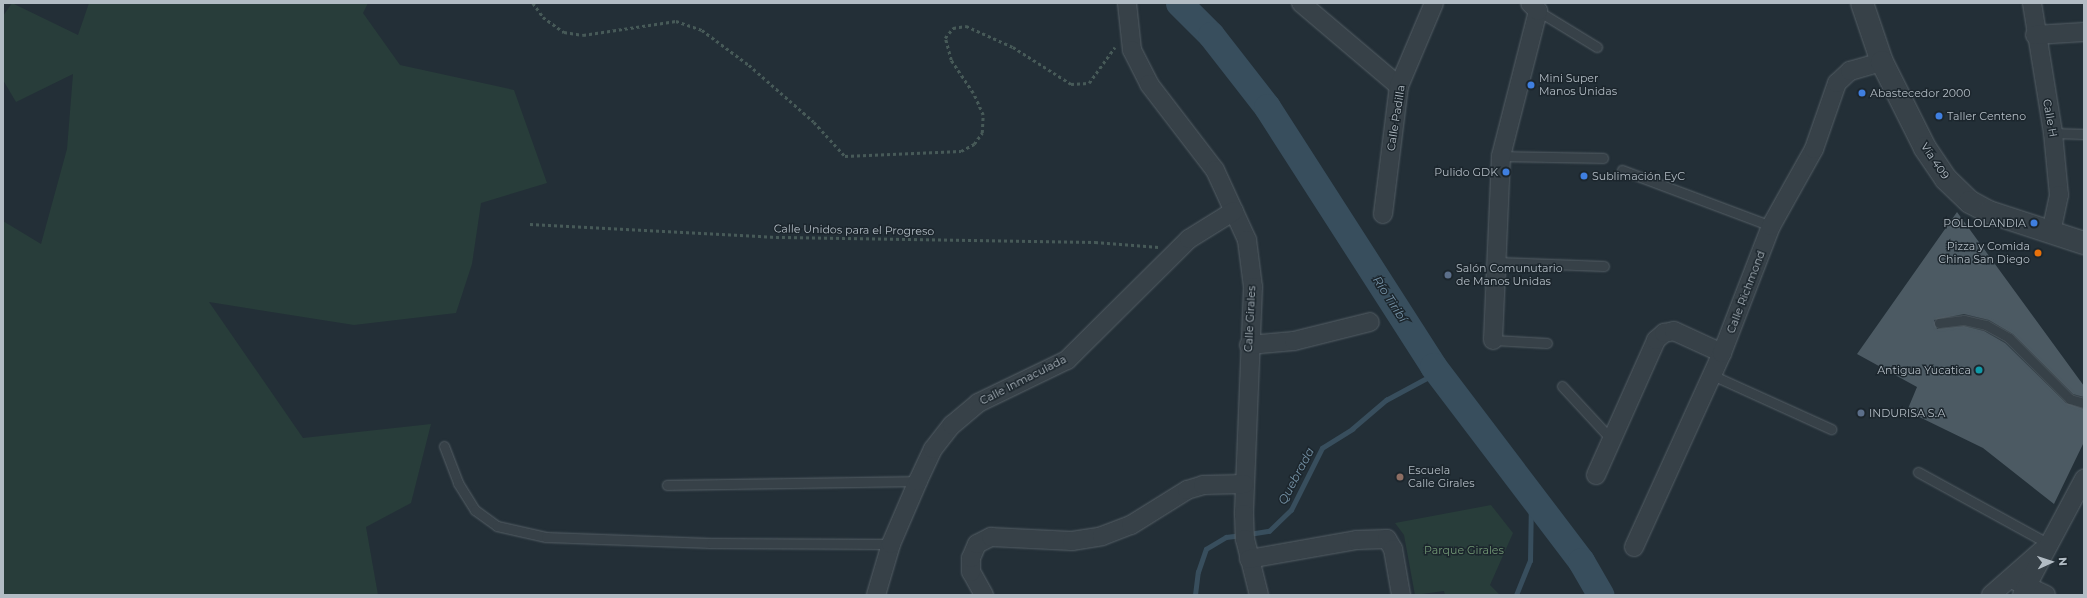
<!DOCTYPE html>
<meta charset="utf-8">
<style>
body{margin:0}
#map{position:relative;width:2087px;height:598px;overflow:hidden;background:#232f37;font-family:Montserrat,sans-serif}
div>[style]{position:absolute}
.green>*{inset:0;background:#283d3a}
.stream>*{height:4.5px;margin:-2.25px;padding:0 2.25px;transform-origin:2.25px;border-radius:2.25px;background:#384e5d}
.river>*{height:27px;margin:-13.5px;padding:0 13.5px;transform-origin:13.5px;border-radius:13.5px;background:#384e5d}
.building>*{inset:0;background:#4c5a63}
.path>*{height:2.5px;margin-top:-1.25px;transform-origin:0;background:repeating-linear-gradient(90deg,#475a58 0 3px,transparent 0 6px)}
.roads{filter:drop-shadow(0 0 1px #555f66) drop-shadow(0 0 1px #555f66)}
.service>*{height:9px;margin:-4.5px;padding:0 4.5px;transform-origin:4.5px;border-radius:4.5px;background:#374148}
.minor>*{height:18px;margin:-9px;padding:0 9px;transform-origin:9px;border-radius:9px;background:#374148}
.tertiary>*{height:22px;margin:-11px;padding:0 11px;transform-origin:11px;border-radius:11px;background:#374148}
.dots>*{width:11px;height:11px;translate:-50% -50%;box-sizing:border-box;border:2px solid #1c262d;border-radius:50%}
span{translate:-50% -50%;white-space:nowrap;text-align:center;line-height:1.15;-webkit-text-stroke:3px #1c262d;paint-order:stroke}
.poi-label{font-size:11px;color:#b2bcc4}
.left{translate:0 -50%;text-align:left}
.right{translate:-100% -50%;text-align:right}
.street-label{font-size:11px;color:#b2bcc4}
.park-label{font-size:11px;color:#729875}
.water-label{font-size:12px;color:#7491a5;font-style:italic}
.frame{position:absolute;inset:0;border:4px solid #b2bcc4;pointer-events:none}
.north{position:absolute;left:2031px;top:542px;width:40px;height:40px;-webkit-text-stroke:3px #1c262d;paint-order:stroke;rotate:87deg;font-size:11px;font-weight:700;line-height:16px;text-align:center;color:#b2bcc4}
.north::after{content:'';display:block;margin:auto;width:14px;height:18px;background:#b2bcc4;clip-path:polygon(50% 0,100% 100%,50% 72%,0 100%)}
</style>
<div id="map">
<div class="green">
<div style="clip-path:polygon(12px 3px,78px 35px,89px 3px,368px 3px,363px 13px,400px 65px,514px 90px,547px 183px,481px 203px,472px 264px,456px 313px,354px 325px,209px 302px,303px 438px,431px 424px,411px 503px,366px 527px,378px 595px,3px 595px,3px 221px,41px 244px,67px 149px,73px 74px,16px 102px,3px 80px,3px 16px)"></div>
<div style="clip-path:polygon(1491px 505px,1513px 533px,1490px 585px,1500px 595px,1445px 595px,1444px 591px,1415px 595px,1404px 535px,1395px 523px)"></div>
</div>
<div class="stream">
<div style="left:1249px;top:534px;width:20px;rotate:-9deg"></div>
<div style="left:1269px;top:531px;width:30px;rotate:-44deg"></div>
<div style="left:1291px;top:510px;width:69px;rotate:-63.4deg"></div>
<div style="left:1322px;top:448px;width:36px;rotate:-32deg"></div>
<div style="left:1352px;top:429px;width:45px;rotate:-40.5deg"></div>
<div style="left:1386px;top:400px;width:59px;rotate:-28.3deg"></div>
<div style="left:1195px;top:595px;width:23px;rotate:-83deg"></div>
<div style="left:1198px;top:572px;width:24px;rotate:-71deg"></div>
<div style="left:1206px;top:549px;width:23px;rotate:-31deg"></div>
<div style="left:1226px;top:537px;width:16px;rotate:-7deg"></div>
<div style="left:1516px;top:595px;width:37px;rotate:-68deg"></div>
<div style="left:1530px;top:561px;width:64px;rotate:-89.1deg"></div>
</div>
<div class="river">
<div style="left:1179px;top:3px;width:45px;rotate:45deg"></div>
<div style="left:1211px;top:35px;width:91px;rotate:52.1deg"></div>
<div style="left:1267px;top:107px;width:308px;rotate:57.3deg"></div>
<div style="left:1433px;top:366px;width:245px;rotate:52.8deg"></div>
<div style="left:1581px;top:561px;width:39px;rotate:60deg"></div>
</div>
<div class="building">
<div style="clip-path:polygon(1957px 212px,2084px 386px,2084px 397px,2073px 394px,2013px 334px,1989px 320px,1964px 314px,1934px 320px,1937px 329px,1964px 326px,1984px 331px,2005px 343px,2066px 403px,2084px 409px,2084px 442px,2054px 504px,1983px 448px,1907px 411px,1917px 387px,1857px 354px)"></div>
</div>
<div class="path">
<div style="left:533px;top:3px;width:17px;rotate:54deg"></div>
<div style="left:543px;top:17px;width:26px;rotate:36deg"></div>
<div style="left:564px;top:32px;width:19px;rotate:9deg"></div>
<div style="left:583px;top:35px;width:94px;rotate:-8.6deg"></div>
<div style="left:676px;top:21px;width:28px;rotate:19deg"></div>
<div style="left:702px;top:30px;width:59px;rotate:36.7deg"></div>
<div style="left:749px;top:65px;width:86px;rotate:41.2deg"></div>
<div style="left:814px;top:122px;width:46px;rotate:47.6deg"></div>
<div style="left:845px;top:156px;width:116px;rotate:-2.5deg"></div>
<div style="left:961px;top:151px;width:15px;rotate:-28deg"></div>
<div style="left:974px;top:144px;width:14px;rotate:-54deg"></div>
<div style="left:982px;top:133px;width:18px;rotate:-87deg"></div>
<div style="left:983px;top:115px;width:24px;rotate:-114deg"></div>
<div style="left:973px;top:93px;width:40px;rotate:-124deg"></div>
<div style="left:951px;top:60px;width:23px;rotate:-105deg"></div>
<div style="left:945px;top:38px;width:13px;rotate:-51deg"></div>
<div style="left:953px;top:28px;width:13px;rotate:-9deg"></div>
<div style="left:966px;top:26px;width:51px;rotate:24.1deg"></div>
<div style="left:1013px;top:47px;width:69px;rotate:32.5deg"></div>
<div style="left:1071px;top:84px;width:18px;rotate:-3deg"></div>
<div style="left:1089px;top:83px;width:44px;rotate:-54.2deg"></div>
<div style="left:530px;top:224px;width:252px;rotate:3deg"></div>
<div style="left:782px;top:237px;width:313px;rotate:0.9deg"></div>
<div style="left:1095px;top:242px;width:64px;rotate:4.5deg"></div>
</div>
<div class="roads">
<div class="service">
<div style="left:1538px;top:11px;width:69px;rotate:31.4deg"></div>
<div style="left:2053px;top:133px;width:31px;rotate:2deg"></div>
<div style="left:1501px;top:156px;width:102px;rotate:1.1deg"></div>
<div style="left:1622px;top:170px;width:159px;rotate:20.6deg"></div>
<div style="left:1498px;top:262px;width:106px;rotate:2.2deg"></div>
<div style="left:1939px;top:323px;width:25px;rotate:-7deg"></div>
<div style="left:1964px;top:320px;width:23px;rotate:13deg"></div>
<div style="left:1986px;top:325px;width:26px;rotate:29deg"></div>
<div style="left:2009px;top:338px;width:86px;rotate:45deg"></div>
<div style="left:2070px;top:399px;width:15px;rotate:16deg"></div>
<div style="left:1493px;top:340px;width:54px;rotate:3.2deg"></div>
<div style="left:1712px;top:375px;width:131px;rotate:24.4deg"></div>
<div style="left:1562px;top:386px;width:72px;rotate:47.2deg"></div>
<div style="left:444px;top:446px;width:40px;rotate:69deg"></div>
<div style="left:458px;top:483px;width:32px;rotate:58deg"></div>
<div style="left:475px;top:510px;width:27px;rotate:36deg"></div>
<div style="left:497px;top:526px;width:50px;rotate:12.7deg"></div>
<div style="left:546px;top:537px;width:165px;rotate:2.1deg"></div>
<div style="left:711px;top:543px;width:180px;rotate:0.3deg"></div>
<div style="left:1918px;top:472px;width:149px;rotate:28.8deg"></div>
<div style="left:667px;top:485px;width:251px;rotate:-0.9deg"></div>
</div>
<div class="minor">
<div style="left:1127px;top:3px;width:47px;rotate:83.9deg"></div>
<div style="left:1132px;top:50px;width:38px;rotate:63deg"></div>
<div style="left:1149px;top:84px;width:108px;rotate:52.5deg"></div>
<div style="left:1215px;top:170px;width:77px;rotate:65.4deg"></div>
<div style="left:1247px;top:240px;width:47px;rotate:82.7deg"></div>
<div style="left:1253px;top:287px;width:227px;rotate:92.3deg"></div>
<div style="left:1244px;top:514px;width:25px;rotate:88deg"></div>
<div style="left:1245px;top:539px;width:58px;rotate:76deg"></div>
<div style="left:1301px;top:3px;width:128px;rotate:40.3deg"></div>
<div style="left:2032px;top:3px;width:132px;rotate:80.8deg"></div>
<div style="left:2053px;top:133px;width:62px;rotate:84.5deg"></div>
<div style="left:2059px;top:195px;width:39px;rotate:102deg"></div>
<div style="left:2035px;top:35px;width:49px;rotate:-3.5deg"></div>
<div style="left:1383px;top:214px;width:129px;rotate:-82.9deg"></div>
<div style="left:1399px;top:86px;width:90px;rotate:-67.1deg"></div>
<div style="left:1493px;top:340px;width:184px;rotate:-87.5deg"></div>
<div style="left:1501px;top:156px;width:150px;rotate:-75.7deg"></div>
<div style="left:1538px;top:11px;width:11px;rotate:-135deg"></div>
<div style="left:1249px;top:345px;width:45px;rotate:-5.1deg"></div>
<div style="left:1294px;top:341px;width:78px;rotate:-14deg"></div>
<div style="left:1596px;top:475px;width:148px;rotate:-66deg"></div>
<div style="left:1656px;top:340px;width:11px;rotate:-41deg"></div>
<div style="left:1664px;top:333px;width:10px;rotate:-11deg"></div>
<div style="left:1674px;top:331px;width:53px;rotate:24.6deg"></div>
<div style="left:1634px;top:547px;width:213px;rotate:-65.6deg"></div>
<div style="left:1722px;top:353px;width:136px;rotate:-68.9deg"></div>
<div style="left:1771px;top:226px;width:88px;rotate:-60.8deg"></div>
<div style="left:1814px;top:149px;width:70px;rotate:-70.8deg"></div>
<div style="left:1837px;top:83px;width:18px;rotate:-43deg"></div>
<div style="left:1850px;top:71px;width:33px;rotate:-16deg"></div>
<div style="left:1249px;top:559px;width:110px;rotate:-10deg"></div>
<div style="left:1357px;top:540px;width:30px;rotate:-2deg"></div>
<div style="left:1387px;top:539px;width:12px;rotate:59deg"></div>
<div style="left:1393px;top:549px;width:47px;rotate:80.1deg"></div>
<div style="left:2016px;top:581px;width:33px;rotate:25deg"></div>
<div style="left:876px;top:595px;width:53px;rotate:-73.6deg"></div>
<div style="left:891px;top:544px;width:69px;rotate:-66.8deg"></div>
<div style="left:918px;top:481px;width:35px;rotate:-65deg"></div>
<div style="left:933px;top:449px;width:31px;rotate:-52deg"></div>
<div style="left:952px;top:425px;width:34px;rotate:-40deg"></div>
<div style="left:978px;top:403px;width:99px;rotate:-25.8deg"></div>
<div style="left:1067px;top:360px;width:172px;rotate:-44.8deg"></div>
<div style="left:1189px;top:239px;width:53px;rotate:-31.9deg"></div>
<div style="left:984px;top:595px;width:26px;rotate:-119deg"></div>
<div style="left:971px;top:572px;width:14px;rotate:-90deg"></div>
<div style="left:971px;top:558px;width:15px;rotate:-67deg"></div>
<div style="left:977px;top:544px;width:16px;rotate:-27deg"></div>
<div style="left:991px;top:537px;width:81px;rotate:2.8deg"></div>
<div style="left:1072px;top:541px;width:30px;rotate:-9deg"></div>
<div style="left:1102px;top:536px;width:31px;rotate:-21deg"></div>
<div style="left:1131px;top:525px;width:66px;rotate:-32deg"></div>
<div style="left:1187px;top:490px;width:17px;rotate:-17deg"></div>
<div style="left:1203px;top:485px;width:41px;rotate:-1.4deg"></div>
<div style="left:1991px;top:595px;width:67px;rotate:-41.3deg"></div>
<div style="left:2022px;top:595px;width:132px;rotate:-61.9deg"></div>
</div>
<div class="tertiary">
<div style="left:1862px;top:3px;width:62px;rotate:71.3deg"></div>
<div style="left:1882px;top:62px;width:96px;rotate:63.4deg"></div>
<div style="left:1925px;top:148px;width:37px;rotate:56deg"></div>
<div style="left:1946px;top:179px;width:33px;rotate:44deg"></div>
<div style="left:1970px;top:202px;width:21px;rotate:28deg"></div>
<div style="left:1989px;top:212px;width:100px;rotate:18.1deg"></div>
</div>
</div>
<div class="dots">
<div style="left:1531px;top:85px;background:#3f7fe0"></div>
<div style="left:1862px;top:93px;background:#3f7fe0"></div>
<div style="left:1939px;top:116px;background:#3f7fe0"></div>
<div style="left:1506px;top:172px;background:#3f7fe0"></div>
<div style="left:1584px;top:176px;background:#3f7fe0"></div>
<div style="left:2034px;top:223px;background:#3f7fe0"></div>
<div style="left:2038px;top:253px;background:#e8710a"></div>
<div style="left:1448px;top:275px;background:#5c6f8a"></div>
<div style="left:1979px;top:370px;background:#0f9aa8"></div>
<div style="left:1861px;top:413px;background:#5c6f8a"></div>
<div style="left:1400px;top:477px;background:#8d6e63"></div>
</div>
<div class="poi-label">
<span class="left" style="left:1539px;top:85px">Mini Super<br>Manos Unidas</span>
<span class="left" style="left:1870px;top:93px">Abastecedor 2000</span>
<span class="left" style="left:1947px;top:116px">Taller Centeno</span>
<span class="right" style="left:1498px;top:172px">Pulido GDK</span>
<span class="left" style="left:1592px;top:176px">Sublimación EyC</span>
<span class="right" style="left:2026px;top:223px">POLLOLANDIA</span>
<span class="right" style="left:2030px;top:253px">Pizza y Comida<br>China San Diego</span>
<span class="left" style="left:1456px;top:275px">Salón Comunutario<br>de Manos Unidas</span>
<span class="right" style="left:1971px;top:370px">Antigua Yucatica</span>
<span class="left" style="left:1869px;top:413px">INDURISA S.A</span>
<span class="left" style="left:1408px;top:477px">Escuela<br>Calle Girales</span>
</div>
<div class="street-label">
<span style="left:1396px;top:118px;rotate:-81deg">Calle Padilla</span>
<span style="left:2050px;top:118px;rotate:80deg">Calle H</span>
<span style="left:1935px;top:161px;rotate:56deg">Vía 409</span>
<span style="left:854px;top:230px;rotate:1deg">Calle Unidos para el Progreso</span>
<span style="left:1746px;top:292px;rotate:-69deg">Calle Richmond</span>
<span style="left:1250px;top:319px;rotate:-87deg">Calle Girales</span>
<span style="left:1023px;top:380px;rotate:-27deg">Calle Inmaculada</span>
</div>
<div class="park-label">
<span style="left:1464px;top:550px">Parque Girales</span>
</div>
<div class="water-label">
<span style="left:1390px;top:299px;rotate:57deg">Río Tiribí</span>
<span style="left:1296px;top:476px;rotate:-62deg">Quebrada</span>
</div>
<div class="frame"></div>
<div class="north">N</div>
</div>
